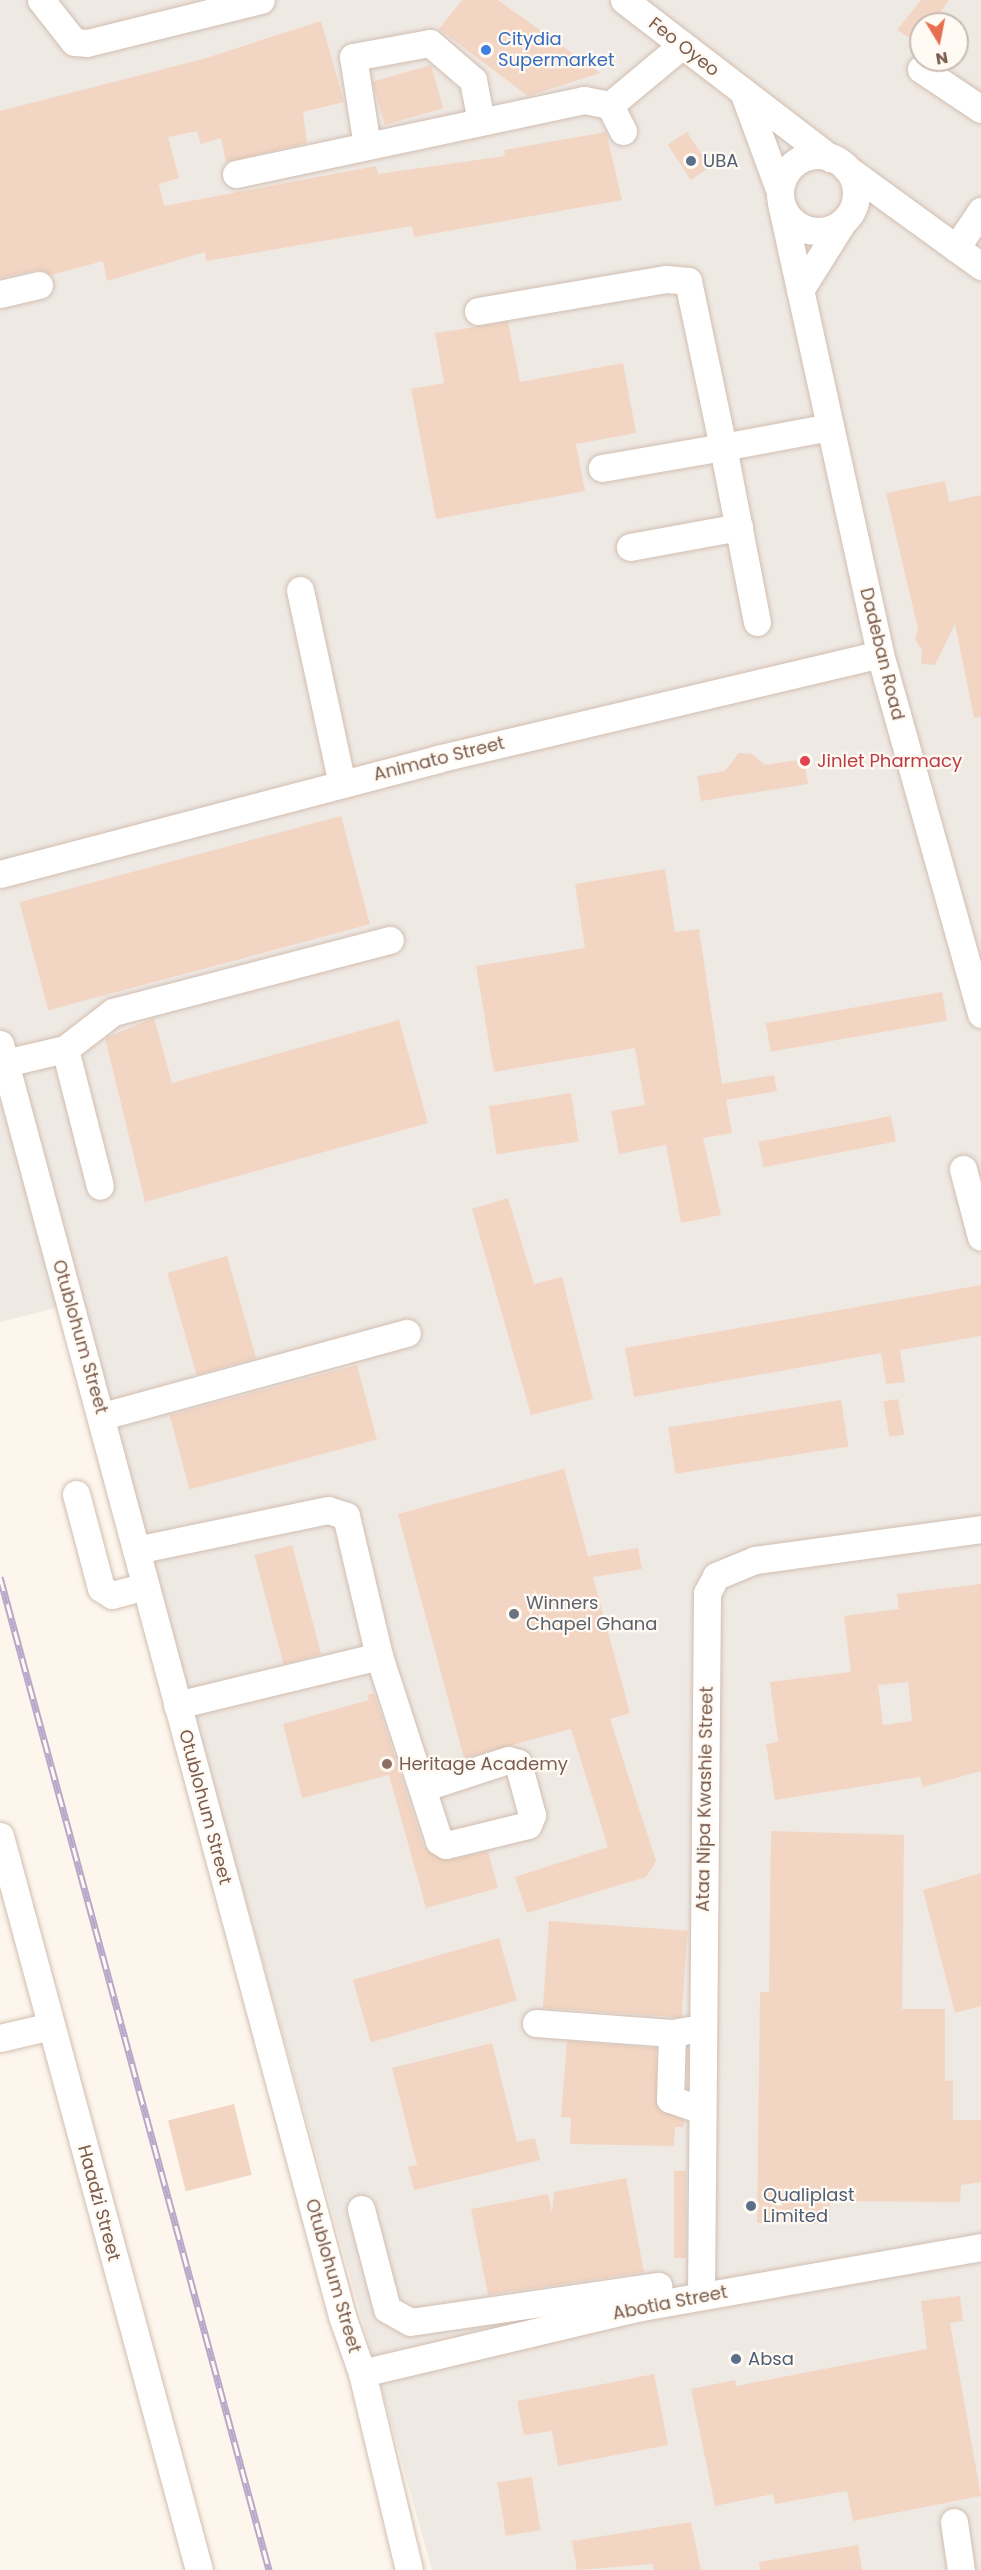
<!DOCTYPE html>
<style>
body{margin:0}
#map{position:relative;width:981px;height:2570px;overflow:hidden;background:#fdf6ec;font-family:Poppins,sans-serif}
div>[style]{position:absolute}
.industrial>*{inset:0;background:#efe9e4}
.building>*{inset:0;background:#f3d5c3;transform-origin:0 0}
.roads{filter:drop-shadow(0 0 2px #d1beb0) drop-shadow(0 0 2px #d1beb0)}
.minor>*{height:27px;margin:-13.5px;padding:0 13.5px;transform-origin:13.5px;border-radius:13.5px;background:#fff}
.minor>.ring{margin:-13.5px;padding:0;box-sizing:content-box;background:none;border:27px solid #fff;border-radius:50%}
.rail>*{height:7px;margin-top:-3.5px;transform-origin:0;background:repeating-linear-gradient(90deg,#fffaf3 0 14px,#b9a8c9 0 28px);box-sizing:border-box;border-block:2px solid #b9a8c9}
.dots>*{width:16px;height:16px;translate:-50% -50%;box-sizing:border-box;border:3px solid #fffaf3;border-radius:50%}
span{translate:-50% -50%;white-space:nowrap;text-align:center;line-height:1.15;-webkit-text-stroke:4.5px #fffaf3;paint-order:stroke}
.shop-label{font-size:18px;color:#366cbe}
.left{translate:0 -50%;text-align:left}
.street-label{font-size:18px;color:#7a5c4d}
.service-label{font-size:18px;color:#4e5e75}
.health-label{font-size:18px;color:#be3a42}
.worship-label{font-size:18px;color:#5b616d}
.education-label{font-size:18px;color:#785e54}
.north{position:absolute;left:909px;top:12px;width:60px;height:60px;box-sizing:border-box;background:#fffaf3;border:2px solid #cabbb1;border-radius:50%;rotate:170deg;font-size:16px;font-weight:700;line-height:24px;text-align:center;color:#7a5c4d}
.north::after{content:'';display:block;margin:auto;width:21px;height:27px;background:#e76f51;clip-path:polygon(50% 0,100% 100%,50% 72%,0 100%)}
</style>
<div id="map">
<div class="industrial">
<div style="clip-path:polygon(evenodd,0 0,981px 0,981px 2570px,432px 2570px,79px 1302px,0 1322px,0 0,921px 24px,957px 24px,957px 60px,921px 60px,921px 24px)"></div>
</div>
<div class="building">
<div style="clip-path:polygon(462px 0,498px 0,600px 73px,528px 96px,439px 29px)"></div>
<div style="clip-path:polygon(921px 0,949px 0,932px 24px,921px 24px,921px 45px,897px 30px)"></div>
<div style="clip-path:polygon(321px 21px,344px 102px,303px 112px,307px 143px,226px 162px,221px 138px,201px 144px,197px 131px,168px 137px,179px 178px,159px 184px,164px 206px,376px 166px,378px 174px,505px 156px,504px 150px,606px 132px,622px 200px,414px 237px,412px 226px,206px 261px,205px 252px,107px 281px,103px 261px,51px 275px,36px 270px,0 278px,0 111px,203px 59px)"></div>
<div style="left:431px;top:65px;width:45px;height:61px;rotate:74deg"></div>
<div style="left:687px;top:132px;width:42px;height:23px;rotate:57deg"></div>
<div style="clip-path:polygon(508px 322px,520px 382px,623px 363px,636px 433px,576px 444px,585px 491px,436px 519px,411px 389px,444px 383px,435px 333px)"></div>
<div style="clip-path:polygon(945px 481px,949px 502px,981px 495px,981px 717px,974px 718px,955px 624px,935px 665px,921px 664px,922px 650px,915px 639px,918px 629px,886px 493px)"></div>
<div style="clip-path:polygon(739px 753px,752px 754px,765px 765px,804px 759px,808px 784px,701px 801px,697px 776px,725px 771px)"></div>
<div style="left:341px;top:816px;width:112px;height:333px;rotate:75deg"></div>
<div style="clip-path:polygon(665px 869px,675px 932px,699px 929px,722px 1084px,774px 1075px,777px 1091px,726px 1100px,732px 1133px,703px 1138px,721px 1215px,681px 1223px,666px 1145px,619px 1154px,611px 1111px,645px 1105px,635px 1048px,494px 1072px,476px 966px,585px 948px,575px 884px)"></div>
<div style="left:942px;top:992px;width:29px;height:179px;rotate:80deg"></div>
<div style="clip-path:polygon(154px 1018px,172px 1083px,399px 1020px,428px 1123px,145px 1202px,105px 1038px)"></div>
<div style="left:571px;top:1093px;width:49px;height:83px;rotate:81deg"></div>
<div style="left:891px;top:1116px;width:26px;height:135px;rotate:79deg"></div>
<div style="clip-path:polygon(508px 1198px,534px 1284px,562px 1277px,593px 1399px,531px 1415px,472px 1209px)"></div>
<div style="left:227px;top:1256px;width:106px;height:62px;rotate:74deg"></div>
<div style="clip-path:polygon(981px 1285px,981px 1336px,900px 1350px,905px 1382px,886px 1384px,881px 1353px,634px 1397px,625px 1348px)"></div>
<div style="left:357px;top:1365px;width:77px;height:194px;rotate:75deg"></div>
<div style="left:898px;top:1399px;width:36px;height:15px;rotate:80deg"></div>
<div style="left:841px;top:1400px;width:47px;height:175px;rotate:81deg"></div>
<div style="clip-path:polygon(564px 1469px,588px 1556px,638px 1548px,642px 1569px,593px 1577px,630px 1713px,610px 1719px,656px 1861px,646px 1877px,527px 1913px,515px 1877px,608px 1847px,571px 1729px,464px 1758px,398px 1514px)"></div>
<div style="left:292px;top:1545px;width:113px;height:39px;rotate:75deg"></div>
<div style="clip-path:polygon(evenodd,981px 1584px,981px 1771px,923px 1787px,920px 1777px,775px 1800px,766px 1744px,778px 1742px,770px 1682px,851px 1672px,844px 1616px,899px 1609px,897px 1594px,981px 1584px,908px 1682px,912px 1721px,883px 1725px,878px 1685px,908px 1682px)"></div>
<div style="clip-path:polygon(374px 1693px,424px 1847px,449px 1860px,488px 1851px,498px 1888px,426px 1908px,389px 1775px,302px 1798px,283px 1724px,369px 1700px,367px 1695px)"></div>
<div style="clip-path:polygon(771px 1831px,904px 1835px,902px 2009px,945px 2009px,945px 2081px,953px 2080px,953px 2120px,981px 2120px,981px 2182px,961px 2185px,960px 2202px,830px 2201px,829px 2224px,757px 2223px,760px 1992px,769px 1992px)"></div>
<div style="clip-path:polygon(981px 1873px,981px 2006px,955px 2013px,923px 1890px)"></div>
<div style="left:549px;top:1921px;width:139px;height:87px;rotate:4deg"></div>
<div style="left:499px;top:1938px;width:65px;height:152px;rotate:74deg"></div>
<div style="clip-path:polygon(567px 2041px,656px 2048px,657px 2107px,684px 2120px,683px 2127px,675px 2127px,674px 2146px,570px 2144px,571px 2118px,561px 2117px)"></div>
<div style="clip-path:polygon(492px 2043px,517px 2142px,535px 2138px,540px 2160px,414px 2190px,408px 2167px,417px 2165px,392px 2068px)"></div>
<div style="left:234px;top:2104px;width:73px;height:68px;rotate:76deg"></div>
<div style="left:674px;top:2171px;width:12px;height:87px"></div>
<div style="clip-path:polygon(626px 2178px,644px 2272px,488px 2295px,471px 2209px,548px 2194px,552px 2213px,554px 2192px)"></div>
<div style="clip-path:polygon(960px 2296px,963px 2321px,950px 2323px,981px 2496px,853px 2521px,847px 2491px,775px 2504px,773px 2494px,715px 2506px,691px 2389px,735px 2380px,736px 2386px,927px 2349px,921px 2301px)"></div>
<div style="clip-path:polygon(654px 2374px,668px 2445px,558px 2466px,552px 2431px,524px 2435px,517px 2401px)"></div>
<div style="left:532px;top:2477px;width:54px;height:35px;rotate:81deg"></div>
<div style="clip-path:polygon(691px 2522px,701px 2570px,653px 2570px,653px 2564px,577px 2570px,572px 2541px)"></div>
<div style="clip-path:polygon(858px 2545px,862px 2570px,760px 2570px,759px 2562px)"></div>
</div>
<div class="roads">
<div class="minor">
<div style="left:41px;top:0;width:53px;rotate:51.8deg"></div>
<div style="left:74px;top:42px;width:13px;rotate:4deg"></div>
<div style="left:87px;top:43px;width:179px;rotate:-13.9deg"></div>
<div style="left:624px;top:0;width:260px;rotate:37.5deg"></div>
<div style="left:921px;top:69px;width:72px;rotate:33.7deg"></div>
<div style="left:744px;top:94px;width:104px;rotate:69.8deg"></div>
<div style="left:623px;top:131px;width:29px;rotate:-117deg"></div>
<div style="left:610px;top:105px;width:94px;rotate:-39.8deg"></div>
<div style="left:367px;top:146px;width:90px;rotate:-98.9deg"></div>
<div style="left:353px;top:57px;width:78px;rotate:-10.3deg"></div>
<div style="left:430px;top:43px;width:57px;rotate:40.7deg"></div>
<div style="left:473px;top:80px;width:42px;rotate:79deg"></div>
<div class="ring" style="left:780px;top:155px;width:49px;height:49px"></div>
<div style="left:846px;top:168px;width:167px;rotate:36deg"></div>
<div style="left:236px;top:174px;width:356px;rotate:-12deg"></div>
<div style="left:584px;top:100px;width:26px;rotate:11deg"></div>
<div style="left:781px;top:203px;width:462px;rotate:77.6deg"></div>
<div style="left:880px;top:654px;width:374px;rotate:74.3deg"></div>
<div style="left:956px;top:248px;width:45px;rotate:-56deg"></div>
<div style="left:800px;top:290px;width:79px;rotate:-57.9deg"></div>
<div style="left:0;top:294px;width:40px;rotate:-13deg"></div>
<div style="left:478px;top:311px;width:191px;rotate:-9.7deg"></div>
<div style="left:666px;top:279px;width:22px;rotate:5deg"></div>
<div style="left:688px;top:281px;width:170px;rotate:78.1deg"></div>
<div style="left:723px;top:447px;width:123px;rotate:170.2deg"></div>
<div style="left:630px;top:547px;width:111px;rotate:-10.4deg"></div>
<div style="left:300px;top:590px;width:198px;rotate:77.8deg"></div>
<div style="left:757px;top:622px;width:178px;rotate:-101deg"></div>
<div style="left:723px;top:447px;width:109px;rotate:-10.6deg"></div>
<div style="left:0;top:874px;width:452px;rotate:-14.7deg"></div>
<div style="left:437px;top:759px;width:455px;rotate:-13.3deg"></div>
<div style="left:0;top:1044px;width:1317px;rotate:74.95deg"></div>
<div style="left:342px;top:2316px;width:60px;rotate:70.7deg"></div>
<div style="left:362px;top:2373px;width:203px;rotate:76.6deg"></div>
<div style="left:65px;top:1049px;width:141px;rotate:75.7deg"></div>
<div style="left:5px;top:1063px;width:62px;rotate:-13.1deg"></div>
<div style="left:65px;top:1049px;width:61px;rotate:-37.6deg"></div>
<div style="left:113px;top:1012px;width:286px;rotate:-14.6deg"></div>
<div style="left:963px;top:1169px;width:70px;rotate:75.2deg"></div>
<div style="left:103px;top:1416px;width:315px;rotate:-15.3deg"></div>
<div style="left:76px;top:1494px;width:97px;rotate:75.1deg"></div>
<div style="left:101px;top:1588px;width:13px;rotate:32deg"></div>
<div style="left:112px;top:1595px;width:34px;rotate:-15deg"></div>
<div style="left:136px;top:1550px;width:196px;rotate:-11.8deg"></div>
<div style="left:328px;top:1510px;width:19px;rotate:18deg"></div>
<div style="left:346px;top:1516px;width:144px;rotate:76.7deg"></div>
<div style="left:379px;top:1656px;width:194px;rotate:72deg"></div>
<div style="left:439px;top:1841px;width:8px;rotate:30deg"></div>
<div style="left:446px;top:1845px;width:84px;rotate:-13.7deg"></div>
<div style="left:528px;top:1825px;width:11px;rotate:-68deg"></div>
<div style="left:532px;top:1815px;width:54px;rotate:-105.1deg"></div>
<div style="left:518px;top:1763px;width:10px;rotate:-163deg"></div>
<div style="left:508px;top:1760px;width:90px;rotate:162deg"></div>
<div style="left:177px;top:1705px;width:208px;rotate:-13.6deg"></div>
<div style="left:0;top:1836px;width:760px;rotate:74.83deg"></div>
<div style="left:536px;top:2023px;width:136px;rotate:4.2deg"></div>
<div style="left:689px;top:2030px;width:17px;rotate:170deg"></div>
<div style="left:672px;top:2033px;width:66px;rotate:91.7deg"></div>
<div style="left:670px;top:2099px;width:34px;rotate:19deg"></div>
<div style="left:0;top:2038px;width:52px;rotate:-13.2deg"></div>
<div style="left:361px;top:2209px;width:103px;rotate:75.4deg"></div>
<div style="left:387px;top:2309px;width:26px;rotate:29deg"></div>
<div style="left:410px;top:2322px;width:251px;rotate:-8.3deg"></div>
<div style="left:701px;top:2296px;width:703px;rotate:-89.51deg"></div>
<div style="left:707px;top:1593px;width:19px;rotate:-62deg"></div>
<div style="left:716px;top:1576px;width:42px;rotate:-22.3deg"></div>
<div style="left:755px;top:1560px;width:228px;rotate:-7.8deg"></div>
<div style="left:362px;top:2373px;width:287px;rotate:-13.3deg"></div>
<div style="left:641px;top:2307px;width:345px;rotate:-10deg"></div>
<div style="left:954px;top:2522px;width:49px;rotate:81.7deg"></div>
</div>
</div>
<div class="rail">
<div style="left:0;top:1577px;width:1029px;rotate:74.84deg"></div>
</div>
<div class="dots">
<div style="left:486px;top:50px;background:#3f7fe0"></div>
<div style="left:691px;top:161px;background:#5c6f8a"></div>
<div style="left:805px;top:761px;background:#e0444e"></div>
<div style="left:514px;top:1614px;background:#6b7280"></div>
<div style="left:387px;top:1764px;background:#8d6e63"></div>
<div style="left:751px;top:2206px;background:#5c6f8a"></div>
<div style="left:736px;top:2359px;background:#5c6f8a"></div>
</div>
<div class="shop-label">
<span class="left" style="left:498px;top:50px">Citydia<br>Supermarket</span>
</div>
<div class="street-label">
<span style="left:684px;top:47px;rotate:38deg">Feo Oyeo</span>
<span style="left:882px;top:654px;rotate:76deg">Dadeban Road</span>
<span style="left:439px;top:759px;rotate:-14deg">Animato Street</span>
<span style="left:80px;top:1337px;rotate:74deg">Otublohum Street</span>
<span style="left:705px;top:1799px;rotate:-89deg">Ataa Nipa Kwashie Street</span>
<span style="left:205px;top:1807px;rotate:75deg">Otublohum Street</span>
<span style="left:99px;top:2203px;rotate:75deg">Haadzi Street</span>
<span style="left:333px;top:2276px;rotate:74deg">Otublohum Street</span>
<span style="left:670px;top:2303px;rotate:-11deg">Abotia Street</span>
</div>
<div class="service-label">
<span class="left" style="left:703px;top:161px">UBA</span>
<span class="left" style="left:763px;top:2206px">Qualiplast<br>Limited</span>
<span class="left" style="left:748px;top:2359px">Absa</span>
</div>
<div class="health-label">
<span class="left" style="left:817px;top:761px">Jinlet Pharmacy</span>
</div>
<div class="worship-label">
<span class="left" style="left:526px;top:1614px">Winners<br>Chapel Ghana</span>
</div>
<div class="education-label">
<span class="left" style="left:399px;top:1764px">Heritage Academy</span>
</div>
<div class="north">N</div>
</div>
